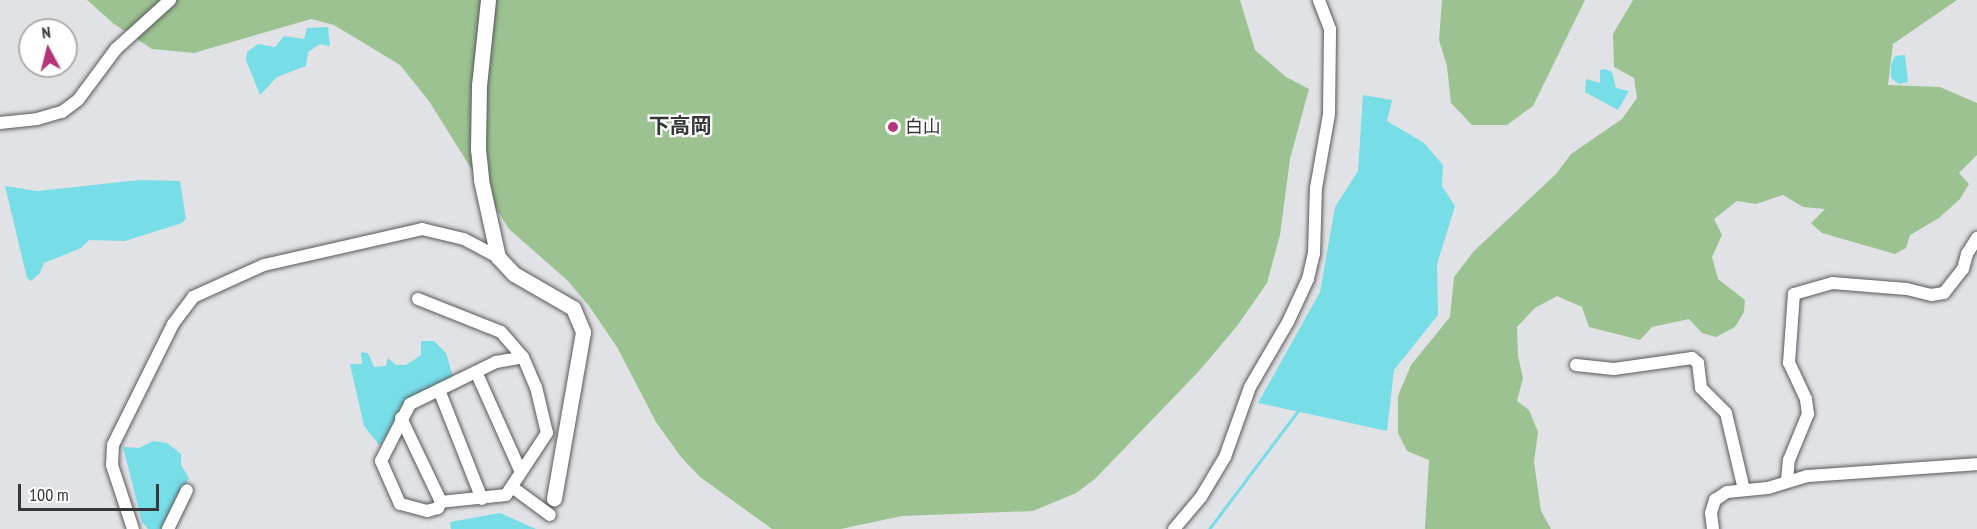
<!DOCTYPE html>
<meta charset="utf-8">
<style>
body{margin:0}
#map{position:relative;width:1977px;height:529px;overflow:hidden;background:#e1e2e5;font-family:"PT Sans Narrow","Noto Sans JP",sans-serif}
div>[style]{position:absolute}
.green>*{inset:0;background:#9cc291}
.water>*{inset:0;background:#77dde6}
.stream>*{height:3px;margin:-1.5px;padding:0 1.5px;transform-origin:1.5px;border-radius:1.5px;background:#77dde6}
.roads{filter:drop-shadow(0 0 2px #58595c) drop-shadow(0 0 2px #58595c)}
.minor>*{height:12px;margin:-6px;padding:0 6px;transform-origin:6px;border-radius:6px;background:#fff}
.tertiary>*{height:15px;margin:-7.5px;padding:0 7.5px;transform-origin:7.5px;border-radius:7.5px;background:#fff}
.dots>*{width:16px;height:16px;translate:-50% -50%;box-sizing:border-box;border:3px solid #fff;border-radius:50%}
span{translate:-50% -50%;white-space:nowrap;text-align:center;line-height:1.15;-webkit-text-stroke:4.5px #fff;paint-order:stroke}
.poi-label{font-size:18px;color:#363738}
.left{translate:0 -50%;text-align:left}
.quarter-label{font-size:21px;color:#363738;font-weight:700}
.north{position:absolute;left:18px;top:18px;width:60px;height:60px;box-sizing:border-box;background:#fff;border:2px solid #afafaf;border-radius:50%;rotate:353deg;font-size:16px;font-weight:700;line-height:24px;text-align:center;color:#363738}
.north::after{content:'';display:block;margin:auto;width:21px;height:27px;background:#b6347c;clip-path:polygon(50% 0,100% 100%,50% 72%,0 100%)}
.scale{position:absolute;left:18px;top:484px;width:141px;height:27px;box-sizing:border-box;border:3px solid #363738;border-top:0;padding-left:8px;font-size:18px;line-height:21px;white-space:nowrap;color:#363738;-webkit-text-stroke:4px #fff;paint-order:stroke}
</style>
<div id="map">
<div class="green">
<div style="clip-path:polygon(87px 0,1240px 0,1255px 50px,1286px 77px,1309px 89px,1290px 159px,1280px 235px,1267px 283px,1237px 326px,1199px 371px,1095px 479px,1076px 493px,1033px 511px,902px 516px,841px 529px,772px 529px,700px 477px,681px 457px,656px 422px,617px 347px,589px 306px,567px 280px,509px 229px,429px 101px,400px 65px,334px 25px,311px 19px,194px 53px,152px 49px,114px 24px)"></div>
<div style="clip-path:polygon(1442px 0,1585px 0,1533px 106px,1507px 125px,1472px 125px,1451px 103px,1447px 66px,1439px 40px)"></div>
<div style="clip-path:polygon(1633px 0,1957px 0,1893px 44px,1888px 85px,1940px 87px,1977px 103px,1977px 155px,1959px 173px,1969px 184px,1960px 199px,1939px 218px,1910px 235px,1906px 248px,1895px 254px,1822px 233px,1811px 223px,1825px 209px,1803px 207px,1783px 195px,1756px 204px,1737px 201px,1714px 219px,1722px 235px,1712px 257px,1718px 279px,1745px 300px,1744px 312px,1735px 327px,1716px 337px,1702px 333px,1689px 319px,1652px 327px,1640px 340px,1589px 327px,1582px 307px,1557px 296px,1535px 308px,1517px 327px,1518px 356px,1523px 378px,1517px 401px,1529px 410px,1538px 432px,1534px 462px,1541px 511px,1551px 529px,1425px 529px,1429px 460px,1407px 451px,1398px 433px,1398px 396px,1411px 365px,1450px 317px,1454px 277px,1474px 251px,1556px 174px,1571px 154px,1622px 119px,1637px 98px,1634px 78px,1614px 67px,1613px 34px)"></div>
</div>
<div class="water">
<div style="clip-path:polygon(328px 27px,330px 46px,320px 44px,308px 52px,306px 66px,277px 77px,260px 95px,246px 60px,247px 52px,258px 44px,275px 47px,284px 36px,304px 39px,307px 28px)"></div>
<div style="clip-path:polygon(1905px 55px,1908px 82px,1899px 84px,1891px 78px,1891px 65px,1895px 56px)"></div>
<div style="clip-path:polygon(1605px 69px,1612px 72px,1616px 88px,1629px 91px,1618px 110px,1585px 92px,1586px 79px,1600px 83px,1600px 70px)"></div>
<div style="clip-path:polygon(1363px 95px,1392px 100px,1387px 121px,1424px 143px,1443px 165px,1442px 186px,1455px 206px,1437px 264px,1438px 315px,1394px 370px,1387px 431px,1258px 403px,1320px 292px,1335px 207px,1358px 171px)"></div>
<div style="clip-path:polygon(140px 180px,180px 181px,186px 219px,182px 223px,125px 241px,89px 240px,81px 248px,44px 263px,40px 273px,31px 281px,27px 278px,5px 186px,37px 191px)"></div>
<div style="clip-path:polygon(421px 341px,434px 341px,446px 353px,454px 380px,443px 381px,406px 404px,380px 446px,364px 426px,350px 364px,362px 364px,361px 352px,368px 353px,374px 367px,386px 366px,388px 358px,396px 365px,406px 365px,421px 355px)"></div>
<div style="clip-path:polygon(153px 441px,167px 443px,181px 454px,181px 465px,189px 478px,162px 529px,148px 529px,142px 522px,123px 447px,139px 448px)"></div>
<div style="clip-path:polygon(500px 513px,536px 529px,451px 529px,450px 522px)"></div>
</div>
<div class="stream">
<div style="left:1209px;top:529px;width:150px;rotate:-53.1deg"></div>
</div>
<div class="roads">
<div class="minor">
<div style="left:0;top:123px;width:37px;rotate:-6deg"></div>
<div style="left:37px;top:119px;width:26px;rotate:-16deg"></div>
<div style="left:62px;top:112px;width:20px;rotate:-37deg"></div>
<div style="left:78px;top:100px;width:64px;rotate:-53.3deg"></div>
<div style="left:116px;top:49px;width:73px;rotate:-42.2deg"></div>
<div style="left:418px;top:299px;width:89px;rotate:21.7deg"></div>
<div style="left:501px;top:332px;width:33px;rotate:49deg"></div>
<div style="left:523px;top:357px;width:33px;rotate:67deg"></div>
<div style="left:536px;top:387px;width:47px;rotate:76.6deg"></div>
<div style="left:547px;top:433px;width:74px;rotate:123.5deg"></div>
<div style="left:506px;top:495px;width:65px;rotate:173.9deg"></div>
<div style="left:441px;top:502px;width:7px;rotate:117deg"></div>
<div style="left:438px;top:508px;width:11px;rotate:165deg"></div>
<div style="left:427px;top:511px;width:28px;rotate:-165deg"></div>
<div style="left:400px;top:504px;width:47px;rotate:-113.8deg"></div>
<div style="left:381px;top:461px;width:64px;rotate:-63deg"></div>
<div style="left:410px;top:404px;width:96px;rotate:-26deg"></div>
<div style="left:496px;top:362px;width:27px;rotate:-10deg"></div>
<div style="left:1576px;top:365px;width:38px;rotate:6deg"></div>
<div style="left:1614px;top:369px;width:79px;rotate:-8deg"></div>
<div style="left:1692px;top:358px;width:8px;rotate:40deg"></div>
<div style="left:1698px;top:363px;width:25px;rotate:83deg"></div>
<div style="left:1701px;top:388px;width:35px;rotate:45deg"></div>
<div style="left:1726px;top:413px;width:79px;rotate:76.8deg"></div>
<div style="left:477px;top:374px;width:105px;rotate:65.9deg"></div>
<div style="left:439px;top:390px;width:117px;rotate:68.5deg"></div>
<div style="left:401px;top:418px;width:93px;rotate:64.5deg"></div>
<div style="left:1787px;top:481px;width:21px;rotate:-85deg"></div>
<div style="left:1789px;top:460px;width:50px;rotate:-67.6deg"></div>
<div style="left:1808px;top:414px;width:15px;rotate:-98deg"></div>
<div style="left:1806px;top:399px;width:40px;rotate:-115deg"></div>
<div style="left:1789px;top:363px;width:69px;rotate:-85.9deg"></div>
<div style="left:1794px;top:294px;width:40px;rotate:-16deg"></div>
<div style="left:1832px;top:283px;width:75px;rotate:4.6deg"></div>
<div style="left:1907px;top:289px;width:25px;rotate:14deg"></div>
<div style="left:1931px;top:295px;width:13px;rotate:-9deg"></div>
<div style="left:1944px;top:293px;width:31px;rotate:-52deg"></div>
<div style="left:1963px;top:269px;width:16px;rotate:-75deg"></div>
<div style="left:1967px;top:254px;width:19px;rotate:-58deg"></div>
<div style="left:512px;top:487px;width:47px;rotate:36.4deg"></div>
<div style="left:133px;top:529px;width:67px;rotate:-108.2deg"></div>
<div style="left:112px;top:465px;width:20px;rotate:-87deg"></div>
<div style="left:113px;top:445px;width:135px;rotate:-63.6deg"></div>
<div style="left:173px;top:324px;width:34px;rotate:-53deg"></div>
<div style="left:193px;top:297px;width:78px;rotate:-24.3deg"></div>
<div style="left:264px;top:265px;width:162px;rotate:-12.8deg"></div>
<div style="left:422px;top:229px;width:43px;rotate:13.4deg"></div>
<div style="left:464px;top:239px;width:38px;rotate:28deg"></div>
<div style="left:168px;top:529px;width:43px;rotate:-64deg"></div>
<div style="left:1174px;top:529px;width:42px;rotate:-49.8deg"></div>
<div style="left:1201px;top:497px;width:47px;rotate:-59deg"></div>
<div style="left:1225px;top:457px;width:74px;rotate:-70.3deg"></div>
<div style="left:1250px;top:387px;width:75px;rotate:-59.7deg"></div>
<div style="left:1288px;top:322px;width:47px;rotate:-65.1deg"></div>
<div style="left:1308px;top:279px;width:26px;rotate:-77deg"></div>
<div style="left:1314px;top:254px;width:66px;rotate:-88.3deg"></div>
<div style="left:1316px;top:188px;width:75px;rotate:-80deg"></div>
<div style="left:1329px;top:114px;width:85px;rotate:-89.3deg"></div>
<div style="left:1330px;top:29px;width:31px;rotate:-111deg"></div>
<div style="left:1713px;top:529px;width:16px;rotate:-97deg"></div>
<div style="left:1711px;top:513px;width:14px;rotate:-73deg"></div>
<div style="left:1715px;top:500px;width:14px;rotate:-34deg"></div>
<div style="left:1727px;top:492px;width:41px;rotate:-5.6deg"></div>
<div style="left:1768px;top:488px;width:41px;rotate:-17.1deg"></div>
<div style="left:1807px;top:476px;width:170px;rotate:-4deg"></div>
</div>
<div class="tertiary">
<div style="left:488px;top:0;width:85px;rotate:96deg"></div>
<div style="left:479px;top:85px;width:64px;rotate:90.9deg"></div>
<div style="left:478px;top:149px;width:31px;rotate:84deg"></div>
<div style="left:481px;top:180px;width:79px;rotate:77.6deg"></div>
<div style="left:498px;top:257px;width:23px;rotate:47deg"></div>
<div style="left:514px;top:274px;width:68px;rotate:30deg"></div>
<div style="left:573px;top:308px;width:26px;rotate:67deg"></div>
<div style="left:583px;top:332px;width:169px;rotate:99.9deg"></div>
</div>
</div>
<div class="dots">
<div style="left:893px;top:127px;background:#b6347c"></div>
</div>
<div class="poi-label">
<span class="left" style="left:905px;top:127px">白山</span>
</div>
<div class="quarter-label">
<span style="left:680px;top:126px">下高岡</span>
</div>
<div class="north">N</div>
<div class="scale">100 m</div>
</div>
